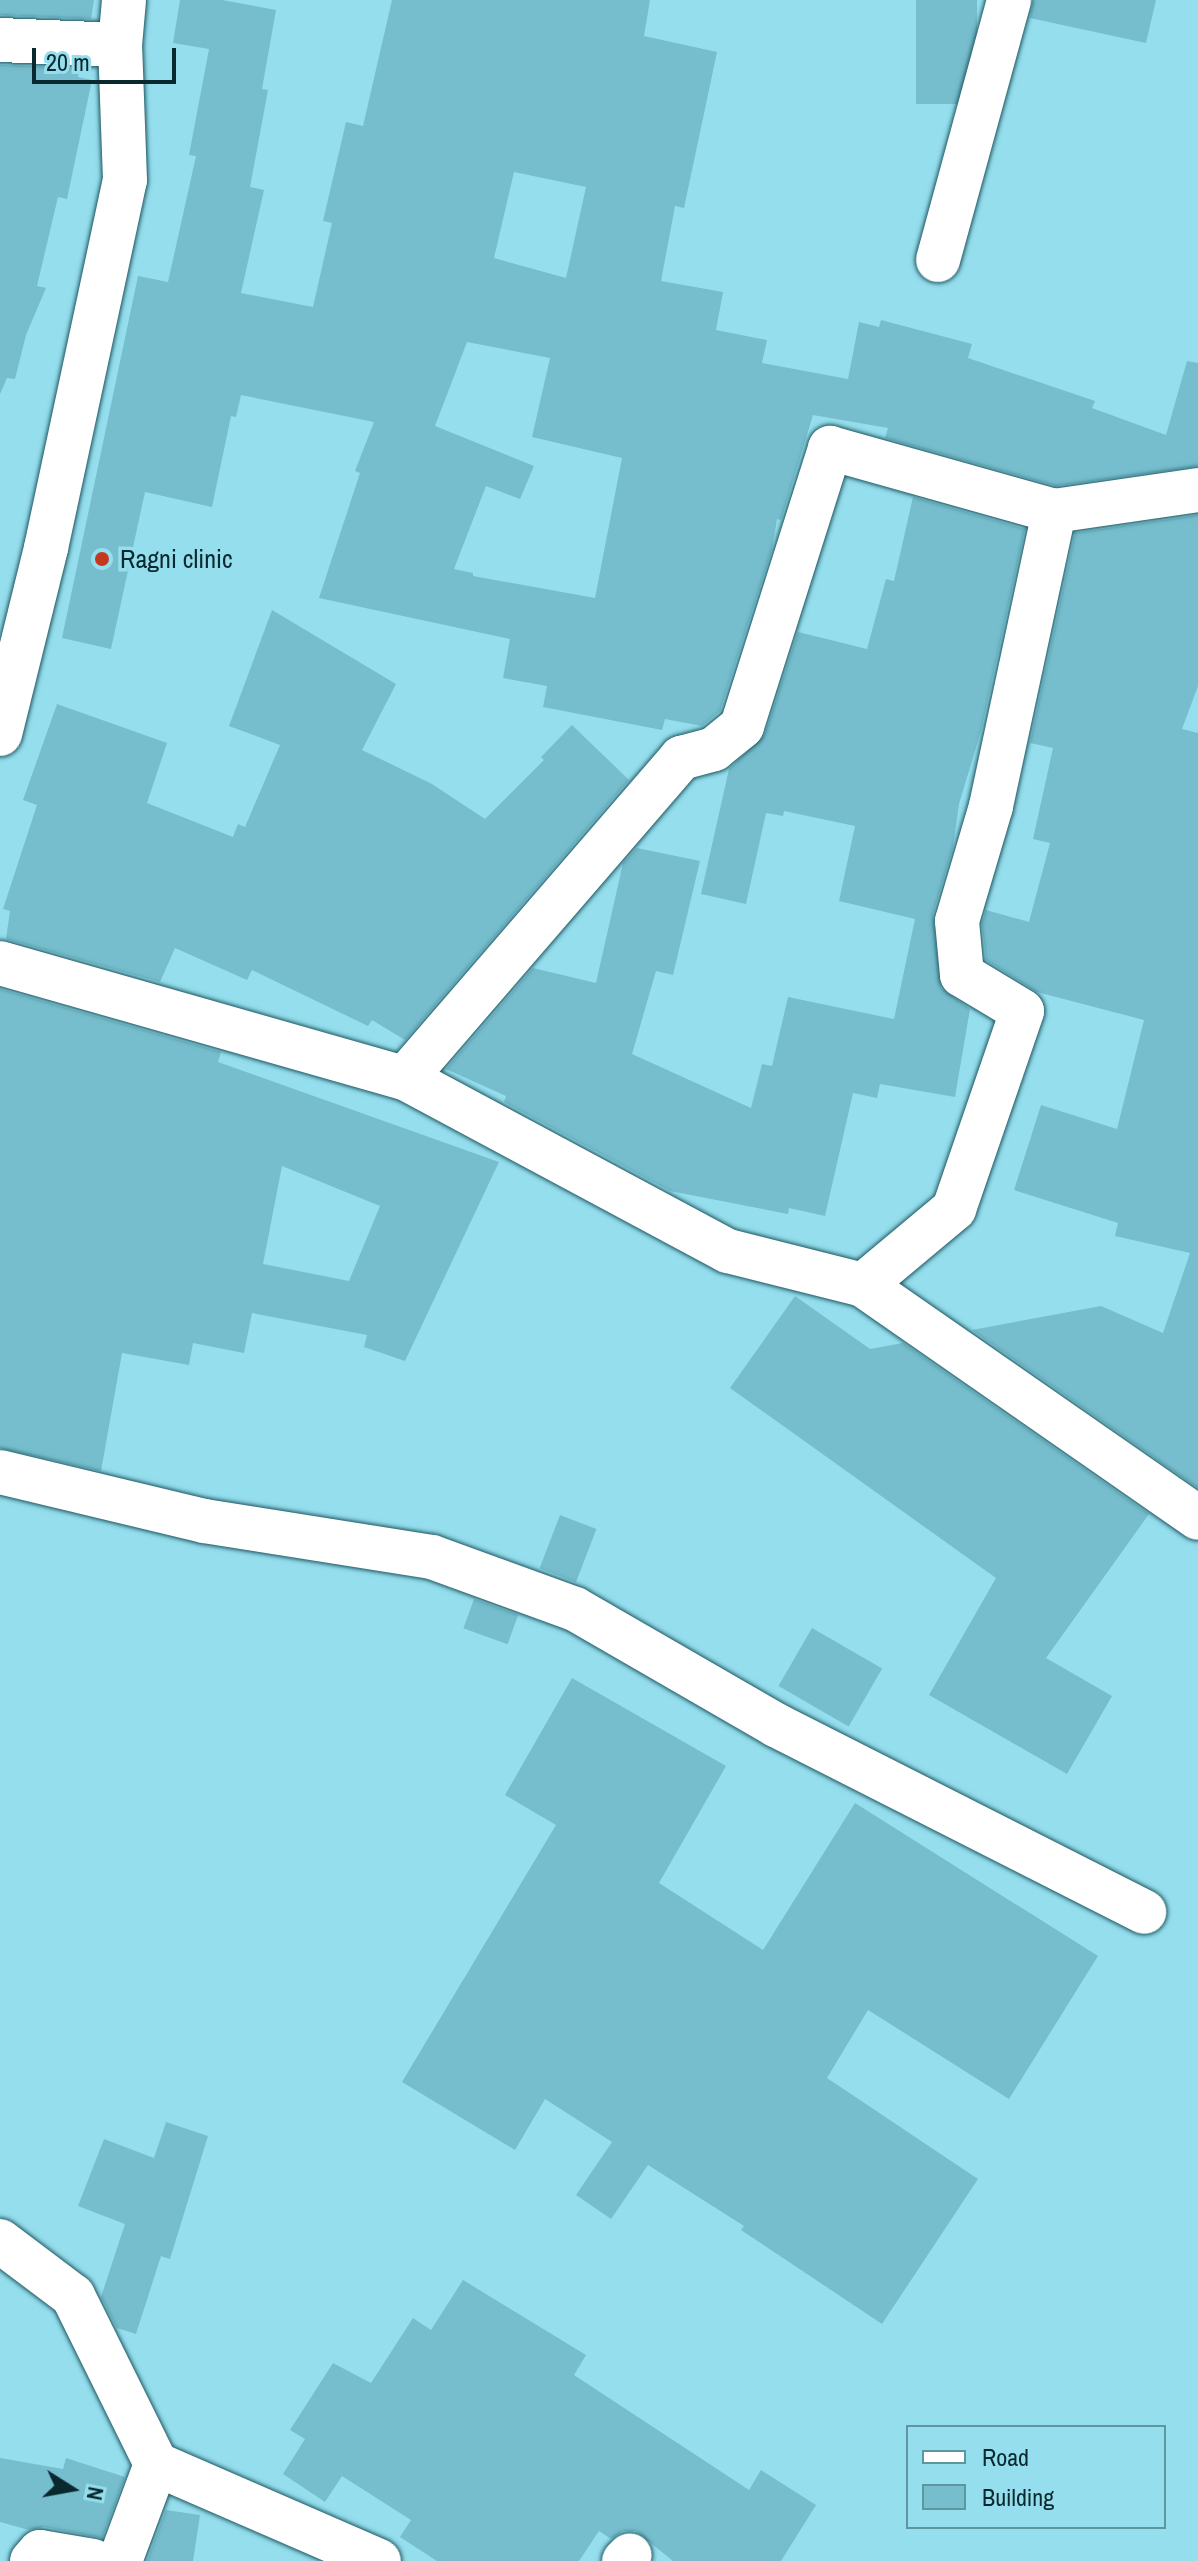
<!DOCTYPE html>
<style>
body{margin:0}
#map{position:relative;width:1198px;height:2561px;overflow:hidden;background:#95deed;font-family:"Archivo Narrow",sans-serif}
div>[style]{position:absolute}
.building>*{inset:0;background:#76becd;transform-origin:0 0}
.roads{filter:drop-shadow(0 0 2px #1e5762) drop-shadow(0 0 2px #1e5762)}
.street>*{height:44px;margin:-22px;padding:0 22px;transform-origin:22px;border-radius:22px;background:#fff}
.secondary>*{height:44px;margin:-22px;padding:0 22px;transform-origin:22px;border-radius:22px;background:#fff}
.dots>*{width:22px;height:22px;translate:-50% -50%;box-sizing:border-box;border:4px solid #95deed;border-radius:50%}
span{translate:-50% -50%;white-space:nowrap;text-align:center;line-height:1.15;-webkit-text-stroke:7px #95deed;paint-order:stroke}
.poi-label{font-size:26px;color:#0a292f}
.left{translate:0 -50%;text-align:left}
.legend{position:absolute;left:906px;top:2425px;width:260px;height:104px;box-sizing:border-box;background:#95deed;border:2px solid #5d96a1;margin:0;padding:10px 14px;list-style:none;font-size:24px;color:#0a292f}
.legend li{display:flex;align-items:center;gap:16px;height:40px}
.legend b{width:40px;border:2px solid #5d96a1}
.north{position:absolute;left:32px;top:2449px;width:80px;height:80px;-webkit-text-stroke:6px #95deed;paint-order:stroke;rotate:101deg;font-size:22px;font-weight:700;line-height:32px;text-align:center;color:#0a292f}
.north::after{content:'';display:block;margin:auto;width:28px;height:36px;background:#0a292f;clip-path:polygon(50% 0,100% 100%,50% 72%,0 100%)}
.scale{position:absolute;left:32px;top:48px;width:144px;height:36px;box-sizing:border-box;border:4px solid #0a292f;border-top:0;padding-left:10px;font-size:24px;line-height:28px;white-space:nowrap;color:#0a292f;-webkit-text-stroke:6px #95deed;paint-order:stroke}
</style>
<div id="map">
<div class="building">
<div style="clip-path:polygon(0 0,94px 0,91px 19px,0 15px)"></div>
<div style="clip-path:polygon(evenodd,180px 0,222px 0,276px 10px,262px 89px,268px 90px,250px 187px,264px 190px,241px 293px,313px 307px,332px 223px,323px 221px,346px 122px,363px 126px,392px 0,650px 0,644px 36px,717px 52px,684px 208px,675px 206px,661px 281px,723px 292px,716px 330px,767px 340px,762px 363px,848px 379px,859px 322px,879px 327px,881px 320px,972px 344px,968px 358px,1095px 401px,1092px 408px,1166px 435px,1187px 361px,1198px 363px,1198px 466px,1056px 486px,885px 438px,888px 428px,813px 415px,781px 520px,777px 519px,772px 549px,720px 711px,702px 726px,665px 719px,662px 730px,543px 707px,547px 686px,503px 678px,510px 639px,319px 598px,360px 473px,355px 471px,374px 422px,241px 395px,236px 417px,231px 416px,212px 507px,145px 492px,111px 649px,62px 638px,138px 276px,168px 282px,196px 156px,189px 155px,209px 49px,173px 43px,180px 0,514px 172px,586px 187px,566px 278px,494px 258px,514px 172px,180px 0,467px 342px,550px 358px,532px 437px,622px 458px,595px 598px,473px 576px,473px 573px,454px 569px,486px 486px,520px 499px,534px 466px,435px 426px,467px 342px)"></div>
<div style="left:916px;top:0;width:61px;height:104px"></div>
<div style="clip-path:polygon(1033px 0,1156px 0,1146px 43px,1030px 18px)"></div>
<div style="clip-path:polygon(0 65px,80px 68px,78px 77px,92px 80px,67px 199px,58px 197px,37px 286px,46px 288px,26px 335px,15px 379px,7px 378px,0 394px)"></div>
<div style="clip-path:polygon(913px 497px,1025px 529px,981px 731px,959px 804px,953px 847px,933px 914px,941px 988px,970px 1009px,955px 1097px,880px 1084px,877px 1098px,853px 1093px,825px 1216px,789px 1208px,788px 1214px,670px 1191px,504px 1102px,506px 1096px,446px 1069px,533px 968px,596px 983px,623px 863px,637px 848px,700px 861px,673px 975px,656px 971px,632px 1054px,751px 1108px,762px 1064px,772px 1066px,788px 997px,894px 1019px,915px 919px,839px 901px,855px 826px,784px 811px,783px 816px,766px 813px,746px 904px,701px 894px,729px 769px,765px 734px,798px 632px,867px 649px,886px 579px,894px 581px)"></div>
<div style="clip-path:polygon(1198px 515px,1198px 686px,1182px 729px,1198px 733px,1198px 1488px,972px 1330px,1101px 1306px,1163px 1333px,1190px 1253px,1115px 1236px,1118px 1223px,1014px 1190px,1041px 1105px,1117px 1129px,1144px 1020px,1037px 992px,986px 960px,982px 923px,986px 910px,1029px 922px,1050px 843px,1033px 839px,1053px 748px,1030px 743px,1075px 533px)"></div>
<div style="clip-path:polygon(272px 610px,396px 684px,362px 750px,432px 784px,485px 819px,544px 760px,541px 757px,572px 725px,629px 780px,405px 1040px,372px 1020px,368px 1026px,252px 970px,247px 980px,175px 948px,160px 982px,6px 939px,10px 911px,3px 909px,37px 805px,23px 800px,57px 704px,167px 743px,147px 803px,233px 837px,238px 824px,245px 827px,280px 745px,229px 726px)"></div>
<div style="clip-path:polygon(evenodd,0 989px,221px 1052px,218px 1062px,499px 1162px,405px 1361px,364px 1347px,367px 1335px,252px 1313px,244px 1353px,193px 1343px,189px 1365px,122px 1353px,101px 1471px,0 1448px,0 989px,282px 1166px,380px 1206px,349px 1281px,263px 1264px,282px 1166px)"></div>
<div style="clip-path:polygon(795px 1296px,870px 1349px,903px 1343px,1149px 1514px,1046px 1658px,1112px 1696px,1067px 1774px,929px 1695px,996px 1578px,730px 1388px)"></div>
<div style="left:560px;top:1515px;width:39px;height:57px;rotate:21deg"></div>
<div style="left:474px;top:1599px;width:47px;height:31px;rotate:20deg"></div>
<div style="left:812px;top:1628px;width:81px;height:67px;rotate:30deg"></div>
<div style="clip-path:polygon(572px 1678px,726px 1766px,659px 1883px,763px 1950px,855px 1803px,1098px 1956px,1009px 2099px,868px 2010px,827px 2078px,978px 2179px,882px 2324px,741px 2230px,744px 2226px,648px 2165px,611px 2219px,576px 2195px,612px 2142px,545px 2099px,515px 2150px,402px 2082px,556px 1825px,505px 1795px)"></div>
<div style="clip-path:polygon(166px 2122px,208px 2136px,170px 2259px,161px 2256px,136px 2334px,117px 2328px,101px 2297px,125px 2224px,78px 2206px,104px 2139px,154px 2158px)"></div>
<div style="clip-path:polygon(463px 2280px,586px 2355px,574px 2375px,749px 2490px,761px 2470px,816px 2505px,781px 2561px,673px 2561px,636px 2531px,623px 2531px,611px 2539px,599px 2531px,579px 2561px,437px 2561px,400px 2537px,411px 2520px,342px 2476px,325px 2502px,283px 2474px,305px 2439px,290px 2430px,333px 2363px,371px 2383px,413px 2318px,431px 2330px)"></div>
<div style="clip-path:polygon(0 2458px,63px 2469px,66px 2458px,125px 2477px,102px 2538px,44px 2527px,29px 2530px,0 2522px)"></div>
<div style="clip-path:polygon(166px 2510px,200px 2515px,193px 2561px,147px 2561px)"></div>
</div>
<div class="roads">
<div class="street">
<div style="left:0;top:40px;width:120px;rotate:2.4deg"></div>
<div style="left:938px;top:260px;width:270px;rotate:-74.7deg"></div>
<div style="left:405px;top:1078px;width:423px;rotate:-49.2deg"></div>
<div style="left:681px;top:758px;width:34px;rotate:-15deg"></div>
<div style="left:714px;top:749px;width:36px;rotate:-39deg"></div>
<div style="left:742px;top:726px;width:292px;rotate:-72.4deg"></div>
<div style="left:830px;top:448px;width:233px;rotate:15.7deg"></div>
<div style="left:1054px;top:511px;width:146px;rotate:-8.3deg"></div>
<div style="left:863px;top:1285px;width:119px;rotate:-39.9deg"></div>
<div style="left:954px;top:1209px;width:209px;rotate:-71deg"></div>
<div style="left:1022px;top:1011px;width:70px;rotate:-149deg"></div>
<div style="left:962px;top:975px;width:54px;rotate:-95.3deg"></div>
<div style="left:957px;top:921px;width:120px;rotate:-73.5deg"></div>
<div style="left:991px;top:806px;width:302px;rotate:-77.9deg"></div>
<div style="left:0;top:1472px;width:210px;rotate:13.5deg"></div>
<div style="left:204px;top:1521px;width:231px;rotate:9deg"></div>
<div style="left:432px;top:1557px;width:152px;rotate:20deg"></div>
<div style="left:575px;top:1609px;width:232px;rotate:30deg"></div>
<div style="left:776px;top:1725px;width:413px;rotate:26.9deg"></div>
<div style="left:0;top:2241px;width:91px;rotate:37deg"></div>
<div style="left:73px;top:2296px;width:187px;rotate:63.7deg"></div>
<div style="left:156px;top:2464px;width:243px;rotate:23.5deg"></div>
<div style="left:32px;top:2561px;width:12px;rotate:-48deg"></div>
<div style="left:40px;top:2552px;width:54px;rotate:9.6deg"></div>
<div style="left:120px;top:2561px;width:103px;rotate:-69.6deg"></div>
<div style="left:624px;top:2561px;width:8px;rotate:-45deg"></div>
</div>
<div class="secondary">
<div style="left:0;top:734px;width:192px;rotate:-76.1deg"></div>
<div style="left:46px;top:548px;width:376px;rotate:-77.9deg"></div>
<div style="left:125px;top:180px;width:135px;rotate:-92.1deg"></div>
<div style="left:120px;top:45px;width:45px;rotate:-84.9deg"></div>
<div style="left:0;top:963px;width:421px;rotate:15.9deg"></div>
<div style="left:405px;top:1078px;width:366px;rotate:28.2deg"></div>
<div style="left:728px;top:1251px;width:139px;rotate:14.1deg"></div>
<div style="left:863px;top:1285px;width:408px;rotate:34.8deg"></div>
</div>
</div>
<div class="dots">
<div style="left:102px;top:559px;background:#c3381e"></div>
</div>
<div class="poi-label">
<span class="left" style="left:120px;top:559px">Ragni clinic</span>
</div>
<ul class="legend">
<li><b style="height:10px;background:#fff"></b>Road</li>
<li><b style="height:22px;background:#76becd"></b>Building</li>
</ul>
<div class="north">N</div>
<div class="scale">20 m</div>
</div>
